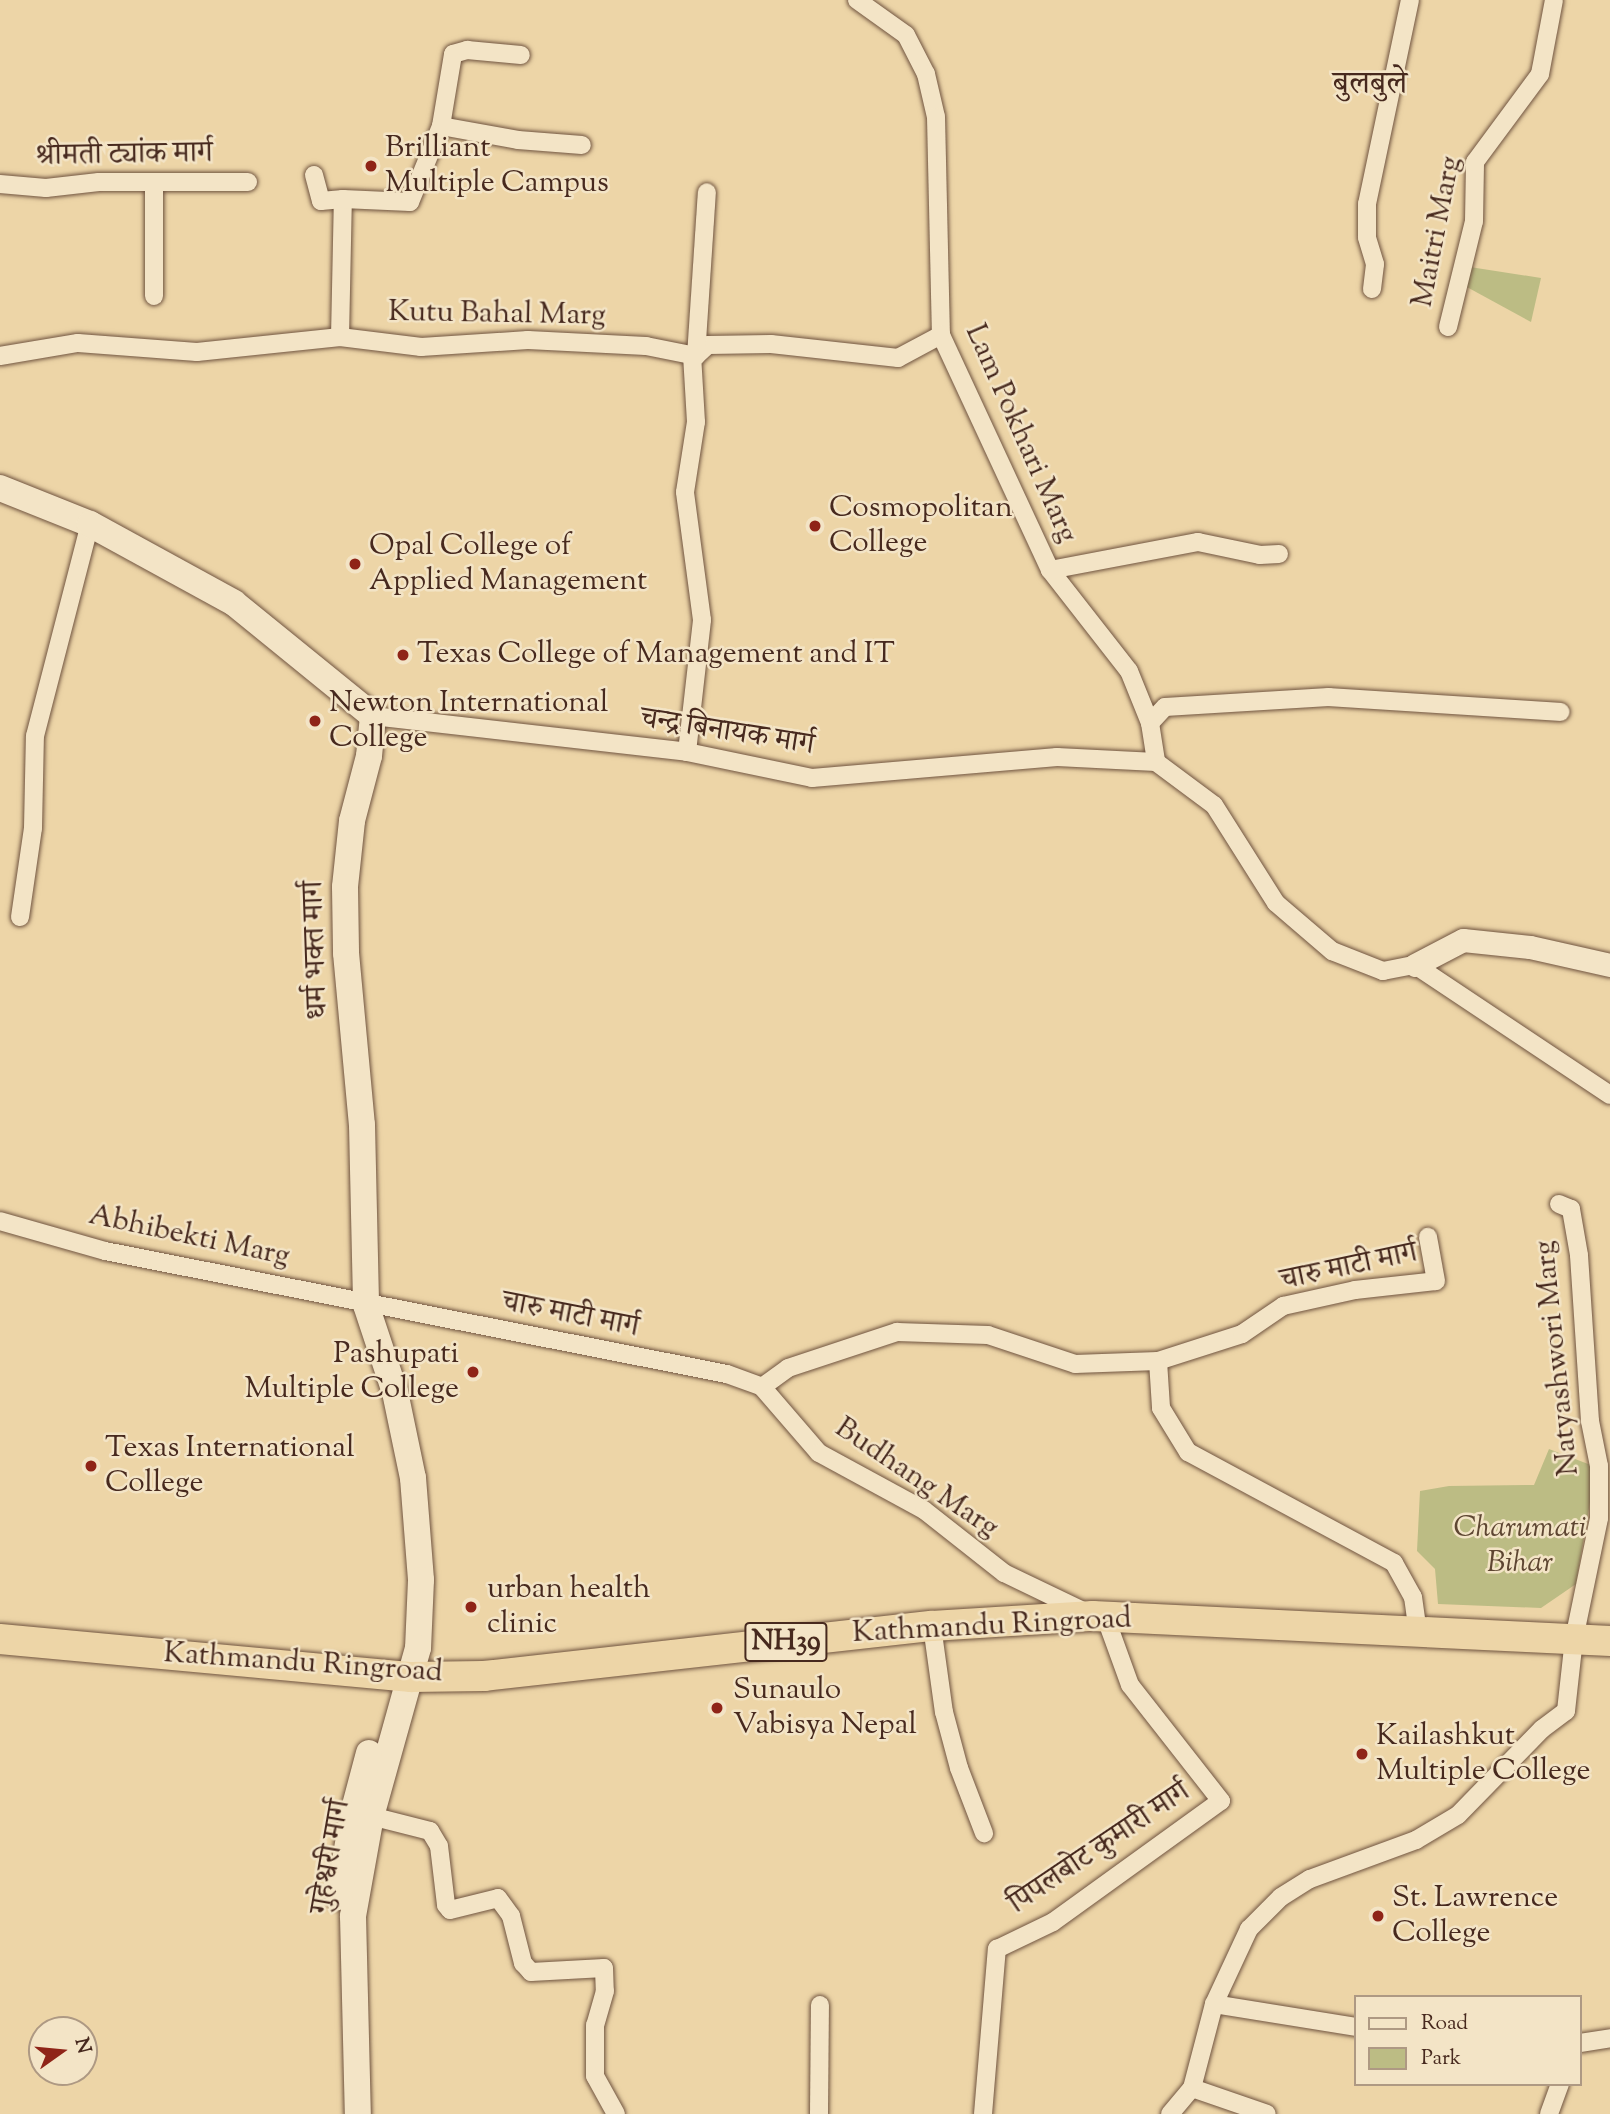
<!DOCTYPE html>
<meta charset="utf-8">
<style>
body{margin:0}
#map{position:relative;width:1610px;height:2114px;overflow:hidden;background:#edd5a7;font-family:"Sorts Mill Goudy","Noto Serif Devanagari",serif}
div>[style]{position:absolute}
.green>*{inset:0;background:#bcbc84}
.roads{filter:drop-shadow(0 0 2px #705440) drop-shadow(0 0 2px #705440)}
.minor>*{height:18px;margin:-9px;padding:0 9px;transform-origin:9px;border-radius:9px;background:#f3e4c6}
.tertiary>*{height:23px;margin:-11.5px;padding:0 11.5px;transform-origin:11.5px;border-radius:11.5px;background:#f3e4c6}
.secondary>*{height:26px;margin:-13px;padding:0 13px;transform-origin:13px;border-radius:13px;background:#f3e4c6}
.trunk>*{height:30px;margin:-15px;padding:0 15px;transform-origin:15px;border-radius:15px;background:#edd5a7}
.dots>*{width:19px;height:19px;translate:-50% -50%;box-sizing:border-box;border:4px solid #f3e4c6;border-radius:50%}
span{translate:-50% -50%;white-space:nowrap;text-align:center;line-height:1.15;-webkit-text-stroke:5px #f3e4c6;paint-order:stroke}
.shield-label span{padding:2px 5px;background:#f3e4c6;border:2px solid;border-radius:5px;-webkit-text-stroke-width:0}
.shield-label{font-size:28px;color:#47291e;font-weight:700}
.poi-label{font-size:30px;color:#47291e}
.left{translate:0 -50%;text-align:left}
.right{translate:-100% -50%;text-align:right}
.street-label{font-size:30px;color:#47291e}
.park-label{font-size:30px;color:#5e4632;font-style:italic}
.neighbourhood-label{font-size:32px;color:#47291e}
.legend{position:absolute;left:1354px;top:1995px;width:228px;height:91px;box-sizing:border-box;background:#f3e4c6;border:2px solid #ae9983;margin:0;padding:9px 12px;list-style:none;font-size:21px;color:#47291e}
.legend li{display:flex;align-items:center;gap:14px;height:35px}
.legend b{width:35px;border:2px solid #ae9983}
.north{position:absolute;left:28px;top:2016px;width:70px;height:70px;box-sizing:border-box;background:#f3e4c6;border:2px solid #ae9983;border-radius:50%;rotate:75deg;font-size:19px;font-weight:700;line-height:28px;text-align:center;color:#47291e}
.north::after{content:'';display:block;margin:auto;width:24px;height:32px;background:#8f2418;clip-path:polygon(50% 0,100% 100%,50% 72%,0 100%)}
</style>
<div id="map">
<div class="green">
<div style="clip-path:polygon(1470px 267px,1541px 278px,1531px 322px,1465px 286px)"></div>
<div style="clip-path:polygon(1549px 1449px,1596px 1467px,1576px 1584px,1541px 1608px,1438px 1604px,1435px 1569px,1417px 1551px,1420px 1491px,1449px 1486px,1534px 1485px)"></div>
</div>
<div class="roads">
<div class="minor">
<div style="left:857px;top:0;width:60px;rotate:35.5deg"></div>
<div style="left:906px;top:35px;width:44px;rotate:62.9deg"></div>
<div style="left:926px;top:74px;width:44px;rotate:76.9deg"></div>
<div style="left:936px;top:117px;width:218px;rotate:88.7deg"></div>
<div style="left:941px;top:335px;width:259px;rotate:65.1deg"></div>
<div style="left:1050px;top:570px;width:128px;rotate:52deg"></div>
<div style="left:1129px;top:671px;width:56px;rotate:68deg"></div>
<div style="left:1150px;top:723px;width:39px;rotate:81deg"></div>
<div style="left:1156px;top:762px;width:72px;rotate:36.6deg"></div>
<div style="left:1214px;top:805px;width:116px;rotate:57.7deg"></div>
<div style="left:1276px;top:903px;width:74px;rotate:40.6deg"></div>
<div style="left:1332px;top:951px;width:55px;rotate:21.4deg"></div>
<div style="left:1383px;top:971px;width:33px;rotate:-11deg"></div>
<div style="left:1415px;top:965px;width:234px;rotate:33.7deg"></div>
<div style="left:441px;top:126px;width:78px;rotate:10.3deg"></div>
<div style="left:518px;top:140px;width:64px;rotate:4.5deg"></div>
<div style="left:314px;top:175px;width:27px;rotate:75deg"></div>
<div style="left:321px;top:201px;width:22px;rotate:-5deg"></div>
<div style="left:0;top:184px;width:46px;rotate:5deg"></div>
<div style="left:46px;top:188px;width:53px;rotate:-6.5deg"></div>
<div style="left:99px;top:182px;width:149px"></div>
<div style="left:1372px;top:289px;width:25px;rotate:-83deg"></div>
<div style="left:1375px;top:264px;width:28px;rotate:-107deg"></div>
<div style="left:1367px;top:237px;width:33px;rotate:-90deg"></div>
<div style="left:1367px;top:204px;width:208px;rotate:-78.1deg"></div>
<div style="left:154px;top:296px;width:111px;rotate:-90deg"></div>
<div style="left:1448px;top:327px;width:109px;rotate:-76.2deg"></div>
<div style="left:1474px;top:221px;width:59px;rotate:-89deg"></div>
<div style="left:1475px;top:162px;width:109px;rotate:-53.5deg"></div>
<div style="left:1540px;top:74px;width:75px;rotate:-79.3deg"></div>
<div style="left:340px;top:337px;width:138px;rotate:-88.8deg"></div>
<div style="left:343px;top:199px;width:67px;rotate:2.6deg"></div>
<div style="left:410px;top:202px;width:82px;rotate:-67.8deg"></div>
<div style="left:441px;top:126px;width:73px;rotate:-80.5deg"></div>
<div style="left:453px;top:54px;width:15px;rotate:-16deg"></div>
<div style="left:467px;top:50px;width:54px;rotate:5.3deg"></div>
<div style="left:0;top:356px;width:79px;rotate:-9.5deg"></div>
<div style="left:78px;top:343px;width:119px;rotate:4.3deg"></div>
<div style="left:197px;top:352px;width:144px;rotate:-6deg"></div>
<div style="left:340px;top:337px;width:82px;rotate:7deg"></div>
<div style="left:421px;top:347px;width:107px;rotate:-3.7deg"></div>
<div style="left:528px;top:340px;width:118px;rotate:2.9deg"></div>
<div style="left:646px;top:346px;width:51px;rotate:11.3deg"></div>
<div style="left:696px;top:356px;width:16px;rotate:-43deg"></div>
<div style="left:708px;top:345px;width:63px;rotate:-0.9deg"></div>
<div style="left:771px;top:344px;width:128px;rotate:6.3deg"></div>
<div style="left:898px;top:358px;width:49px;rotate:-28.1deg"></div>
<div style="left:696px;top:356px;width:164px;rotate:-86.2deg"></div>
<div style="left:1050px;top:570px;width:151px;rotate:-10.7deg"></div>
<div style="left:1198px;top:542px;width:63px;rotate:11.8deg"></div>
<div style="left:1260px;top:555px;width:19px;rotate:-3deg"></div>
<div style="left:373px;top:716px;width:316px;rotate:6.5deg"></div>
<div style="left:687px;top:752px;width:128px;rotate:11.7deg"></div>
<div style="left:812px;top:778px;width:246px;rotate:-4.9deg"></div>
<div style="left:1057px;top:757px;width:99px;rotate:2.9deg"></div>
<div style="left:1150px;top:723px;width:22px;rotate:-47deg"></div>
<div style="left:1165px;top:707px;width:164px;rotate:-3.5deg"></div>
<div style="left:1329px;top:697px;width:232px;rotate:3.7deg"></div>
<div style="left:687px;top:752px;width:133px;rotate:-83.5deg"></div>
<div style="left:702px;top:620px;width:129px;rotate:-97.6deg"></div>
<div style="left:685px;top:492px;width:71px;rotate:-81.1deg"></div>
<div style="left:696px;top:422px;width:67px;rotate:-93.4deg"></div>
<div style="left:20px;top:917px;width:90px;rotate:-81.7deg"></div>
<div style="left:33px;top:828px;width:92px;rotate:-88.8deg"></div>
<div style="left:35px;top:736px;width:219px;rotate:-75.5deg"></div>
<div style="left:0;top:1221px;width:109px;rotate:15.9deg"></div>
<div style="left:105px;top:1251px;width:634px;rotate:11.19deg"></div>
<div style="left:727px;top:1374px;width:37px;rotate:20deg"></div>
<div style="left:762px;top:1387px;width:87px;rotate:49.2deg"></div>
<div style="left:819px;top:1453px;width:119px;rotate:28.5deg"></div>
<div style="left:924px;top:1510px;width:102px;rotate:38.2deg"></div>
<div style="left:1004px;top:1573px;width:92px;rotate:25.7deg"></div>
<div style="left:1158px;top:1361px;width:88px;rotate:-17.8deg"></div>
<div style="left:1242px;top:1334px;width:50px;rotate:-34.3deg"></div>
<div style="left:1283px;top:1306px;width:74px;rotate:-12.5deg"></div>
<div style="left:1355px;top:1290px;width:81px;rotate:-6.3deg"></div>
<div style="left:1436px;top:1281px;width:45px;rotate:-100.3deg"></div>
<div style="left:762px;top:1387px;width:32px;rotate:-36deg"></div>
<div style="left:788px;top:1368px;width:115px;rotate:-18.3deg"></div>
<div style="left:897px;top:1332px;width:91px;rotate:1.9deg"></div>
<div style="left:988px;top:1335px;width:92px;rotate:18.4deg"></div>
<div style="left:1075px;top:1364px;width:83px;rotate:-2.1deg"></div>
<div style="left:1158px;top:1361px;width:47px;rotate:86.3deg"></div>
<div style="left:1161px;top:1408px;width:52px;rotate:58.5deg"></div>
<div style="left:1188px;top:1452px;width:234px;rotate:28.3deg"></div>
<div style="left:1394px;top:1563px;width:39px;rotate:61deg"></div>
<div style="left:1413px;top:1597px;width:35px;rotate:82deg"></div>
<div style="left:932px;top:1626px;width:87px;rotate:82.1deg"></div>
<div style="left:944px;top:1712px;width:58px;rotate:75deg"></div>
<div style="left:959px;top:1768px;width:70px;rotate:69deg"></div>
<div style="left:371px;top:1816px;width:61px;rotate:14.3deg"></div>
<div style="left:430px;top:1831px;width:17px;rotate:59deg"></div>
<div style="left:439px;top:1846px;width:59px;rotate:83.2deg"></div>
<div style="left:446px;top:1905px;width:6px;rotate:51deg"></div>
<div style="left:450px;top:1910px;width:49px;rotate:-14deg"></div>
<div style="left:498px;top:1898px;width:22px;rotate:54deg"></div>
<div style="left:511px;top:1916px;width:49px;rotate:75.7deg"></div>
<div style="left:523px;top:1963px;width:12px;rotate:48deg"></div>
<div style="left:531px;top:1972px;width:73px;rotate:-3.1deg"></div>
<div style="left:604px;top:1968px;width:23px;rotate:88deg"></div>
<div style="left:605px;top:1991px;width:35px;rotate:106deg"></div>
<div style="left:595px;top:2025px;width:51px;rotate:90deg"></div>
<div style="left:595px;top:2076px;width:43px;rotate:61.1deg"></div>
<div style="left:1214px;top:2004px;width:144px;rotate:9.2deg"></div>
<div style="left:1580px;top:2043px;width:30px;rotate:-9deg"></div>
<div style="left:1192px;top:2088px;width:79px;rotate:19.1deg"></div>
<div style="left:819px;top:2114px;width:109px;rotate:-89.5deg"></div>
<div style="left:983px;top:2114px;width:166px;rotate:-85.2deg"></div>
<div style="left:997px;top:1949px;width:62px;rotate:-25.7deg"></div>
<div style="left:1053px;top:1922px;width:207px;rotate:-35.8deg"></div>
<div style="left:1221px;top:1801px;width:147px;rotate:-128.1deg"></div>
<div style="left:1130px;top:1685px;width:73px;rotate:-109.9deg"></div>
<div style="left:1170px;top:2114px;width:34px;rotate:-50deg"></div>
<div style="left:1192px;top:2088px;width:87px;rotate:-75.3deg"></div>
<div style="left:1214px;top:2004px;width:83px;rotate:-65deg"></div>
<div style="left:1249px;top:1929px;width:45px;rotate:-45deg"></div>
<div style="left:1281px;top:1897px;width:34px;rotate:-32deg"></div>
<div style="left:1310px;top:1879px;width:113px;rotate:-20.2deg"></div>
<div style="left:1416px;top:1840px;width:49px;rotate:-30.8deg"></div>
<div style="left:1458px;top:1815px;width:120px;rotate:-45.7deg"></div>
<div style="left:1542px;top:1729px;width:30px;rotate:-37deg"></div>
<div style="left:1566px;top:1711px;width:72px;rotate:-83.7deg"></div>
<div style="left:1574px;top:1639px;width:124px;rotate:-78.3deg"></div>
<div style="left:1599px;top:1518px;width:52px;rotate:-90deg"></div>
<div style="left:1599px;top:1466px;width:46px;rotate:-101.3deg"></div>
<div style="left:1590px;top:1421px;width:166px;rotate:-93.8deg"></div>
<div style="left:1579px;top:1255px;width:47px;rotate:-99.9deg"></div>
<div style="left:1571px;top:1209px;width:13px;rotate:-157deg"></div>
<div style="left:1549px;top:2114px;width:32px;rotate:-70deg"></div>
</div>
<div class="tertiary">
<div style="left:1415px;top:965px;width:54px;rotate:-27.5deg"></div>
<div style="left:1463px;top:940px;width:67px;rotate:6deg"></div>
<div style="left:1530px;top:947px;width:82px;rotate:12.7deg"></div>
</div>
<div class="secondary">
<div style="left:0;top:488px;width:97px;rotate:21.8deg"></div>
<div style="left:90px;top:524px;width:164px;rotate:28.7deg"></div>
<div style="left:234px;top:603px;width:179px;rotate:39.1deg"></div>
<div style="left:373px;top:716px;width:40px;rotate:95.7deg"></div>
<div style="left:369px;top:756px;width:67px;rotate:104.7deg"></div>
<div style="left:352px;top:821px;width:66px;rotate:96.1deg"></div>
<div style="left:345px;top:887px;width:66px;rotate:89.1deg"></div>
<div style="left:346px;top:953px;width:173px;rotate:84.7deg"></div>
<div style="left:362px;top:1125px;width:180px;rotate:88.7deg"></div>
<div style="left:366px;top:1305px;width:92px;rotate:71.6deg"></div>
<div style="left:395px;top:1392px;width:88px;rotate:78.2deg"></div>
<div style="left:413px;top:1478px;width:102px;rotate:85.5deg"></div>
<div style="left:421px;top:1580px;width:68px;rotate:92.5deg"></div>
<div style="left:418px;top:1648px;width:174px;rotate:105.6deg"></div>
<div style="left:371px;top:1816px;width:102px;rotate:100.2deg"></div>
<div style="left:353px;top:1916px;width:198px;rotate:88.6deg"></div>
<div style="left:339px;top:1897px;width:85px;rotate:-80.5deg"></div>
<div style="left:353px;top:1813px;width:62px;rotate:-75.1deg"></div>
</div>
<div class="trunk">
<div style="left:0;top:1639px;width:413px;rotate:5.3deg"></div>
<div style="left:411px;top:1677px;width:73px;rotate:-0.8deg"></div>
<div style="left:484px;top:1676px;width:451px;rotate:-6.4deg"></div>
<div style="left:932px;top:1626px;width:161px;rotate:-3.6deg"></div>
<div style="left:1093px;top:1616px;width:518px;rotate:2.77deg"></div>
</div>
</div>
<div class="dots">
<div style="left:371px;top:166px;background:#8f2418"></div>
<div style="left:815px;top:526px;background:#8f2418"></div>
<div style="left:355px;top:564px;background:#8f2418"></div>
<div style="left:403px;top:655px;background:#8f2418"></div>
<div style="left:315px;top:721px;background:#8f2418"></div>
<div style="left:473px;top:1372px;background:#8f2418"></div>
<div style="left:91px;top:1466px;background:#8f2418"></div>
<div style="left:471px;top:1607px;background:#8f2418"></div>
<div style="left:717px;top:1708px;background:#8f2418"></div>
<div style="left:1362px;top:1754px;background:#8f2418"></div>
<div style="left:1378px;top:1916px;background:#8f2418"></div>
</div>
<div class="shield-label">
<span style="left:786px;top:1642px">NH39</span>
</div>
<div class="poi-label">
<span class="left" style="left:385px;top:166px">Brilliant<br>Multiple Campus</span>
<span class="left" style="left:829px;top:526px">Cosmopolitan<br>College</span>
<span class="left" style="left:369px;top:564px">Opal College of<br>Applied Management</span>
<span class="left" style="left:417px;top:655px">Texas College of Management and IT</span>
<span class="left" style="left:329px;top:721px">Newton International<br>College</span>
<span class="right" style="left:459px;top:1372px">Pashupati<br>Multiple College</span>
<span class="left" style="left:105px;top:1466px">Texas International<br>College</span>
<span class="left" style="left:487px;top:1607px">urban health<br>clinic</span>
<span class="left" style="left:733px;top:1708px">Sunaulo<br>Vabisya Nepal</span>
<span class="left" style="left:1376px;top:1754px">Kailashkut<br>Multiple College</span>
<span class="left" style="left:1392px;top:1916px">St. Lawrence<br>College</span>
</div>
<div class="street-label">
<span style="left:124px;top:156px;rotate:-1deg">श्रीमती ट्यांक मार्ग</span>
<span style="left:1438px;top:232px;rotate:-79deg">Maitri Marg</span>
<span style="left:497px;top:315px;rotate:1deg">Kutu Bahal Marg</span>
<span style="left:1020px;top:434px;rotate:66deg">Lam Pokhari Marg</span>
<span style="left:727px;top:733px;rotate:9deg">चन्द्र बिनायक मार्ग</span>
<span style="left:317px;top:950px;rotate:-92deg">धर्म भक्त मार्ग</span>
<span style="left:189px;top:1237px;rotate:12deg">Abhibekti Marg</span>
<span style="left:1349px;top:1268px;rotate:-12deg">चारु माटी मार्ग</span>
<span style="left:570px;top:1316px;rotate:11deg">चारु माटी मार्ग</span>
<span style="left:1558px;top:1358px;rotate:-96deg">Natyashwori Marg</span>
<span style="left:916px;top:1479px;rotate:34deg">Budhang Marg</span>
<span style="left:992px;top:1627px;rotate:-3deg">Kathmandu Ringroad</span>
<span style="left:303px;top:1664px;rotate:4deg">Kathmandu Ringroad</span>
<span style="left:1100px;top:1849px;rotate:-34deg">पिपलबोट कुमारी मार्ग</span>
<span style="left:332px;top:1857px;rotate:-80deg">गुहेश्वरी मार्ग</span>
</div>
<div class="park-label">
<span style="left:1520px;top:1546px">Charumati<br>Bihar</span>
</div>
<div class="neighbourhood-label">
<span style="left:1370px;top:85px">बुलबुले</span>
</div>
<ul class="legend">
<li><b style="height:9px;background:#f3e4c6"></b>Road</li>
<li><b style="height:19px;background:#bcbc84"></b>Park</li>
</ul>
<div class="north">N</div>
</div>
